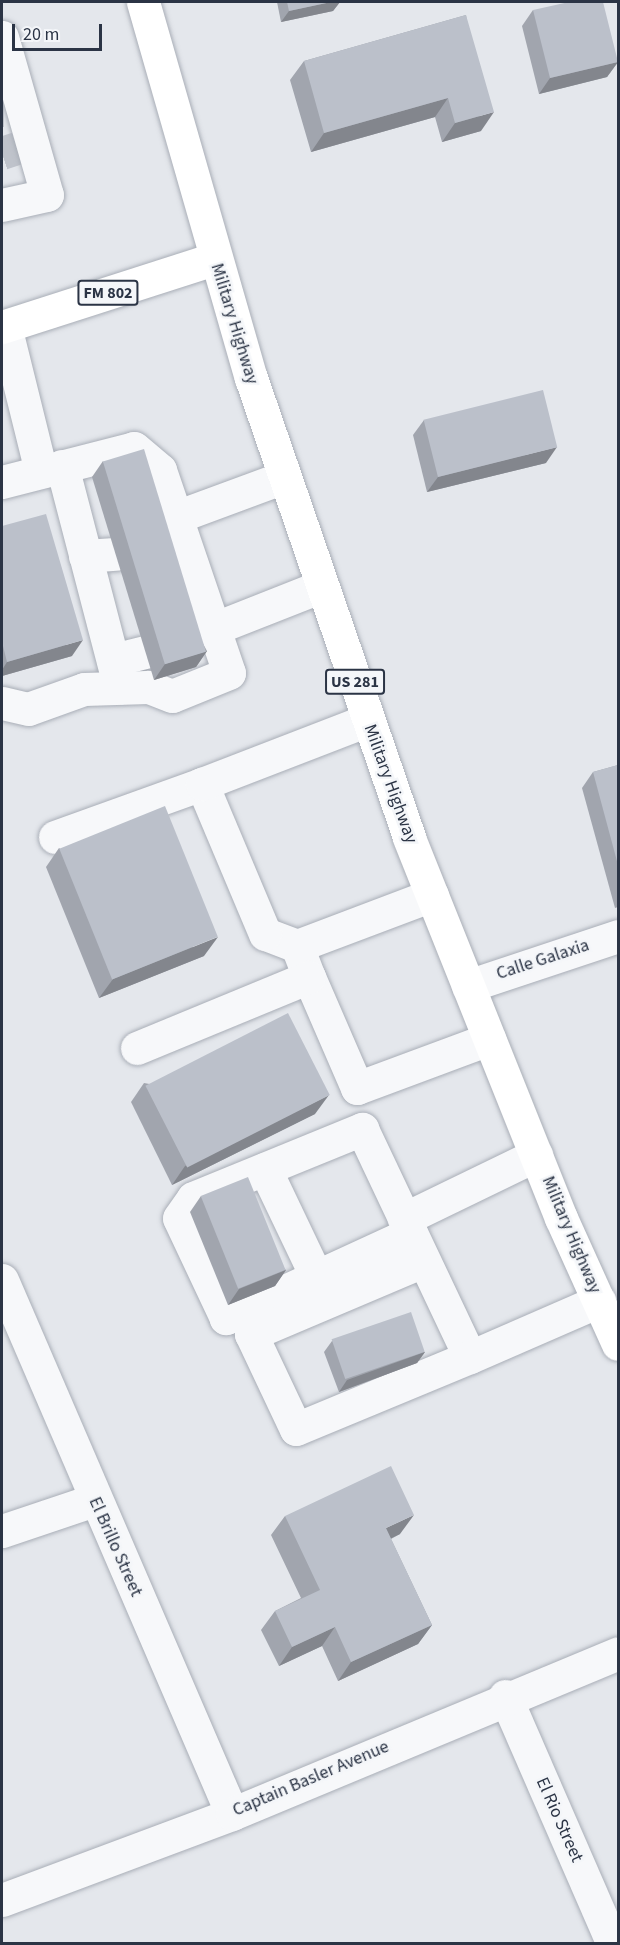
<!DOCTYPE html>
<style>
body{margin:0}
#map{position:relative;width:620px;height:1945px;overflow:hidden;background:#e4e7ec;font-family:"Source Sans 3",sans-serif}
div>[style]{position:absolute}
.minor-tunnel>*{height:33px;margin-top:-16.5px;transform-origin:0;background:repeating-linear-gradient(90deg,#bfc3cb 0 33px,transparent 0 49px)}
.roads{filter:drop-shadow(0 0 2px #a9aeb7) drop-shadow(0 0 2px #a9aeb7)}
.minor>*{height:33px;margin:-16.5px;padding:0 16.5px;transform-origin:16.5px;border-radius:16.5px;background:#f7f8fa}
.major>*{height:33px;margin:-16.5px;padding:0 16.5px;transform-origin:16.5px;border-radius:16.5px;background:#fff}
.wall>*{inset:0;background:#a1a5ae}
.shaded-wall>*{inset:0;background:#83868d}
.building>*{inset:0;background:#bbc0ca;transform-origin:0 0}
span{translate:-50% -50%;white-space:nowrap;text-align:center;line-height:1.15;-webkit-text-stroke:5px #f4f6f9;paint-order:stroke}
.shield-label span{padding:2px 4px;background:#f4f6f9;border:2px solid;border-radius:4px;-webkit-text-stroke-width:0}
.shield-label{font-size:16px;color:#2b3445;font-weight:700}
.street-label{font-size:18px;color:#2b3445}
.frame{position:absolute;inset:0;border:3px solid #2b3445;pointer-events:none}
.scale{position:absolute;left:12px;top:24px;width:90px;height:27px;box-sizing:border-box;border:3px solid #2b3445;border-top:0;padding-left:8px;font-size:18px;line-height:21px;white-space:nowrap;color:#2b3445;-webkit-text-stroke:4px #f4f6f9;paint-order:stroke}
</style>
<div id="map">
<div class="minor-tunnel">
<div style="left:2px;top:110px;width:2px"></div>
<div style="left:2px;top:153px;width:16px;rotate:-18deg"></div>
</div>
<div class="roads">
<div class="minor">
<div style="left:2px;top:37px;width:164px;rotate:74.1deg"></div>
<div style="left:47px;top:195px;width:46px;rotate:167.5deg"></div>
<div style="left:5px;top:326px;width:150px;rotate:76.1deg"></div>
<div style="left:62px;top:466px;width:229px;rotate:75.4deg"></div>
<div style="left:2px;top:482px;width:136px;rotate:-14.4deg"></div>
<div style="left:134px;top:448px;width:34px;rotate:40deg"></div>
<div style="left:160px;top:470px;width:214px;rotate:71.2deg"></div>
<div style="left:229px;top:673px;width:61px;rotate:158deg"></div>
<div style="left:172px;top:696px;width:26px;rotate:-159deg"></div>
<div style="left:148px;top:687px;width:64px;rotate:178.2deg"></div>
<div style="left:84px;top:689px;width:59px;rotate:160.3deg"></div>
<div style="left:28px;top:709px;width:27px;rotate:-167deg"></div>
<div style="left:176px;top:517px;width:115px;rotate:-20.3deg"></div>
<div style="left:85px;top:556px;width:30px;rotate:-4deg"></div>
<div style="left:195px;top:636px;width:136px;rotate:-21.5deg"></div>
<div style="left:113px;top:660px;width:33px;rotate:-14deg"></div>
<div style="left:55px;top:837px;width:156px;rotate:-19.8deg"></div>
<div style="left:432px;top:895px;width:144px;rotate:159.3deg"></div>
<div style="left:297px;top:946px;width:33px;rotate:69deg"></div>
<div style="left:309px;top:977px;width:121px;rotate:66.6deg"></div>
<div style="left:357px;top:1088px;width:141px;rotate:-20.4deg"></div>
<div style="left:297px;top:946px;width:34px;rotate:-159deg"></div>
<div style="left:265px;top:934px;width:163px;rotate:-112.8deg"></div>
<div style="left:202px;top:784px;width:178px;rotate:-21.1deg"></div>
<div style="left:468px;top:986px;width:158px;rotate:-18.4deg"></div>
<div style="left:137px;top:1048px;width:186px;rotate:-22.4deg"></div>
<div style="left:265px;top:1169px;width:119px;rotate:64.5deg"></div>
<div style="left:404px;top:1219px;width:147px;rotate:-25.9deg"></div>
<div style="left:411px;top:1233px;width:204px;rotate:155.3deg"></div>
<div style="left:226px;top:1318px;width:110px;rotate:-115.2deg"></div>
<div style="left:179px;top:1218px;width:24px;rotate:-55deg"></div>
<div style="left:193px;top:1198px;width:183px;rotate:-22.2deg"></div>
<div style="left:362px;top:1129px;width:252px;rotate:64.7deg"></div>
<div style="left:470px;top:1357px;width:141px;rotate:-23.5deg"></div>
<div style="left:423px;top:1261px;width:187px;rotate:157deg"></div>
<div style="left:251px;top:1334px;width:105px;rotate:64.7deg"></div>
<div style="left:296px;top:1429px;width:188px;rotate:-22.5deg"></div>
<div style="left:2px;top:1280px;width:581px;rotate:66.7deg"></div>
<div style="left:2px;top:1531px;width:97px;rotate:-18.6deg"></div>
<div style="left:505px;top:1696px;width:270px;rotate:66.5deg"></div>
<div style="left:2px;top:1900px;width:246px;rotate:-20.5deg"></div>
<div style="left:232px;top:1814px;width:418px;rotate:-22.6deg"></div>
</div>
<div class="major">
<div style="left:143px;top:2px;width:391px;rotate:74deg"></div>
<div style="left:251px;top:378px;width:486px;rotate:71deg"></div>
<div style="left:409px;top:838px;width:409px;rotate:68.2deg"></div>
<div style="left:561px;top:1218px;width:138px;rotate:65.7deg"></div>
<div style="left:2px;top:327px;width:223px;rotate:-17.8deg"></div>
</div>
</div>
<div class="wall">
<div style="clip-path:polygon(277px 2px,340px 2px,333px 11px,281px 22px)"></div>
<div style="clip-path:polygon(533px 10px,618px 62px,607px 77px,539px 94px,522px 26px)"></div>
<div style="clip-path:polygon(466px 15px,481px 131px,442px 142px,435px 117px,311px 152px,290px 80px,304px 61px)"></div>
<div style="clip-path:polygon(424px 420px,546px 463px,427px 492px,413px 435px)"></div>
<div style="clip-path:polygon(103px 461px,207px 651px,196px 667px,154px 680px,92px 477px)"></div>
<div style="clip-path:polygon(2px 526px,72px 656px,2px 676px)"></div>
<div style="clip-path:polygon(618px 765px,618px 907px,615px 908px,582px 788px,593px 772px)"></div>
<div style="clip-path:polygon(59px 848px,204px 956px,99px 998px,46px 867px)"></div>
<div style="clip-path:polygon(144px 1083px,315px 1114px,172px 1185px,131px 1102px)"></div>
<div style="clip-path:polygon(201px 1196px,286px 1270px,275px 1286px,228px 1305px,190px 1212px)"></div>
<div style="clip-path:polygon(332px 1341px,425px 1352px,417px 1363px,339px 1392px,324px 1352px)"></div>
<div style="clip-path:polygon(285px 1516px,400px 1534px,391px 1539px,432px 1625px,418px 1644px,338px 1681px,322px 1646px,279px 1666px,261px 1630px,275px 1611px,301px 1598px,271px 1535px)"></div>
</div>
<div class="shaded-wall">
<div style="clip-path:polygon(331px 2px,340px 2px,333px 11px,281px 22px,289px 11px)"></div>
<div style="clip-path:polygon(618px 62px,607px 77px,539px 94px,550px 78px)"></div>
<div style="clip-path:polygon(448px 98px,435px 117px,311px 152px,324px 133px)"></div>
<div style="clip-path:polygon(494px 112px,481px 131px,442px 142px,455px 123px)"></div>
<div style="clip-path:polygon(557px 447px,546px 463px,427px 492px,438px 477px)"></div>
<div style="clip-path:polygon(83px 640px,72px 656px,2px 676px,2px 670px,7px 662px)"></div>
<div style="clip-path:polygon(207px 651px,196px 667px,154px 680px,165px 664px)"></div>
<div style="clip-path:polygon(218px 937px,204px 956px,99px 998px,113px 979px)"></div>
<div style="clip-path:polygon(329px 1095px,315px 1114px,172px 1185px,185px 1166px)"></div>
<div style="clip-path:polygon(286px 1270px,275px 1286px,228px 1305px,239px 1289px)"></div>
<div style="clip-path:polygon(425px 1352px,417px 1363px,339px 1392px,347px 1380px)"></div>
<div style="clip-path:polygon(414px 1515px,400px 1534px,373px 1547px,386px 1528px)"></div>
<div style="clip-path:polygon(432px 1625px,418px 1644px,338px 1681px,351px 1662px)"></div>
<div style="clip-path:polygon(335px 1627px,322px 1646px,279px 1666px,292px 1647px)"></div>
</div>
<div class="building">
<div style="clip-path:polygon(287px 2px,331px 2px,289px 11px)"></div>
<div style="clip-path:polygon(569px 2px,603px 2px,618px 62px,550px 78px,533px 10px)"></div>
<div style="clip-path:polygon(466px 15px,494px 112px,455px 123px,448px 98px,324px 133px,304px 61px)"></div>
<div style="left:543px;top:390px;width:59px;height:123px;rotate:76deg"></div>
<div style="left:144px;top:449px;width:212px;height:43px;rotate:73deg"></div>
<div style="clip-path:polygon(46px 514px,83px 640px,7px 662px,2px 642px,2px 526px)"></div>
<div style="clip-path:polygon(618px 765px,618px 865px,593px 772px)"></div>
<div style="left:165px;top:806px;width:141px;height:114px;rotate:68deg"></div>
<div style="left:288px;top:1013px;width:92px;height:160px;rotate:63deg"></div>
<div style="left:248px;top:1177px;width:100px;height:51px;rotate:68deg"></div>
<div style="left:411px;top:1312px;width:42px;height:84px;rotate:71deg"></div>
<div style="clip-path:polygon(391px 1466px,414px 1515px,386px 1528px,432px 1625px,351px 1662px,335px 1627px,292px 1647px,275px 1611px,320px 1590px,285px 1516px)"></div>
</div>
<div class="shield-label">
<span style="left:108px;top:293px">FM 802</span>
<span style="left:355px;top:682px">US 281</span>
</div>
<div class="street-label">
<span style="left:234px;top:324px;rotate:73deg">Military Highway</span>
<span style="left:390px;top:784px;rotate:70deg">Military Highway</span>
<span style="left:543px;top:960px;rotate:-18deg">Calle Galaxia</span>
<span style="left:571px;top:1235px;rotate:67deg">Military Highway</span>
<span style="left:115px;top:1547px;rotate:66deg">El Brillo Street</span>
<span style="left:311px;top:1779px;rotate:-23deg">Captain Basler Avenue</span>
<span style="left:559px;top:1820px;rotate:66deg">El Rio Street</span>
</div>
<div class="frame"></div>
<div class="scale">20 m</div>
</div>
